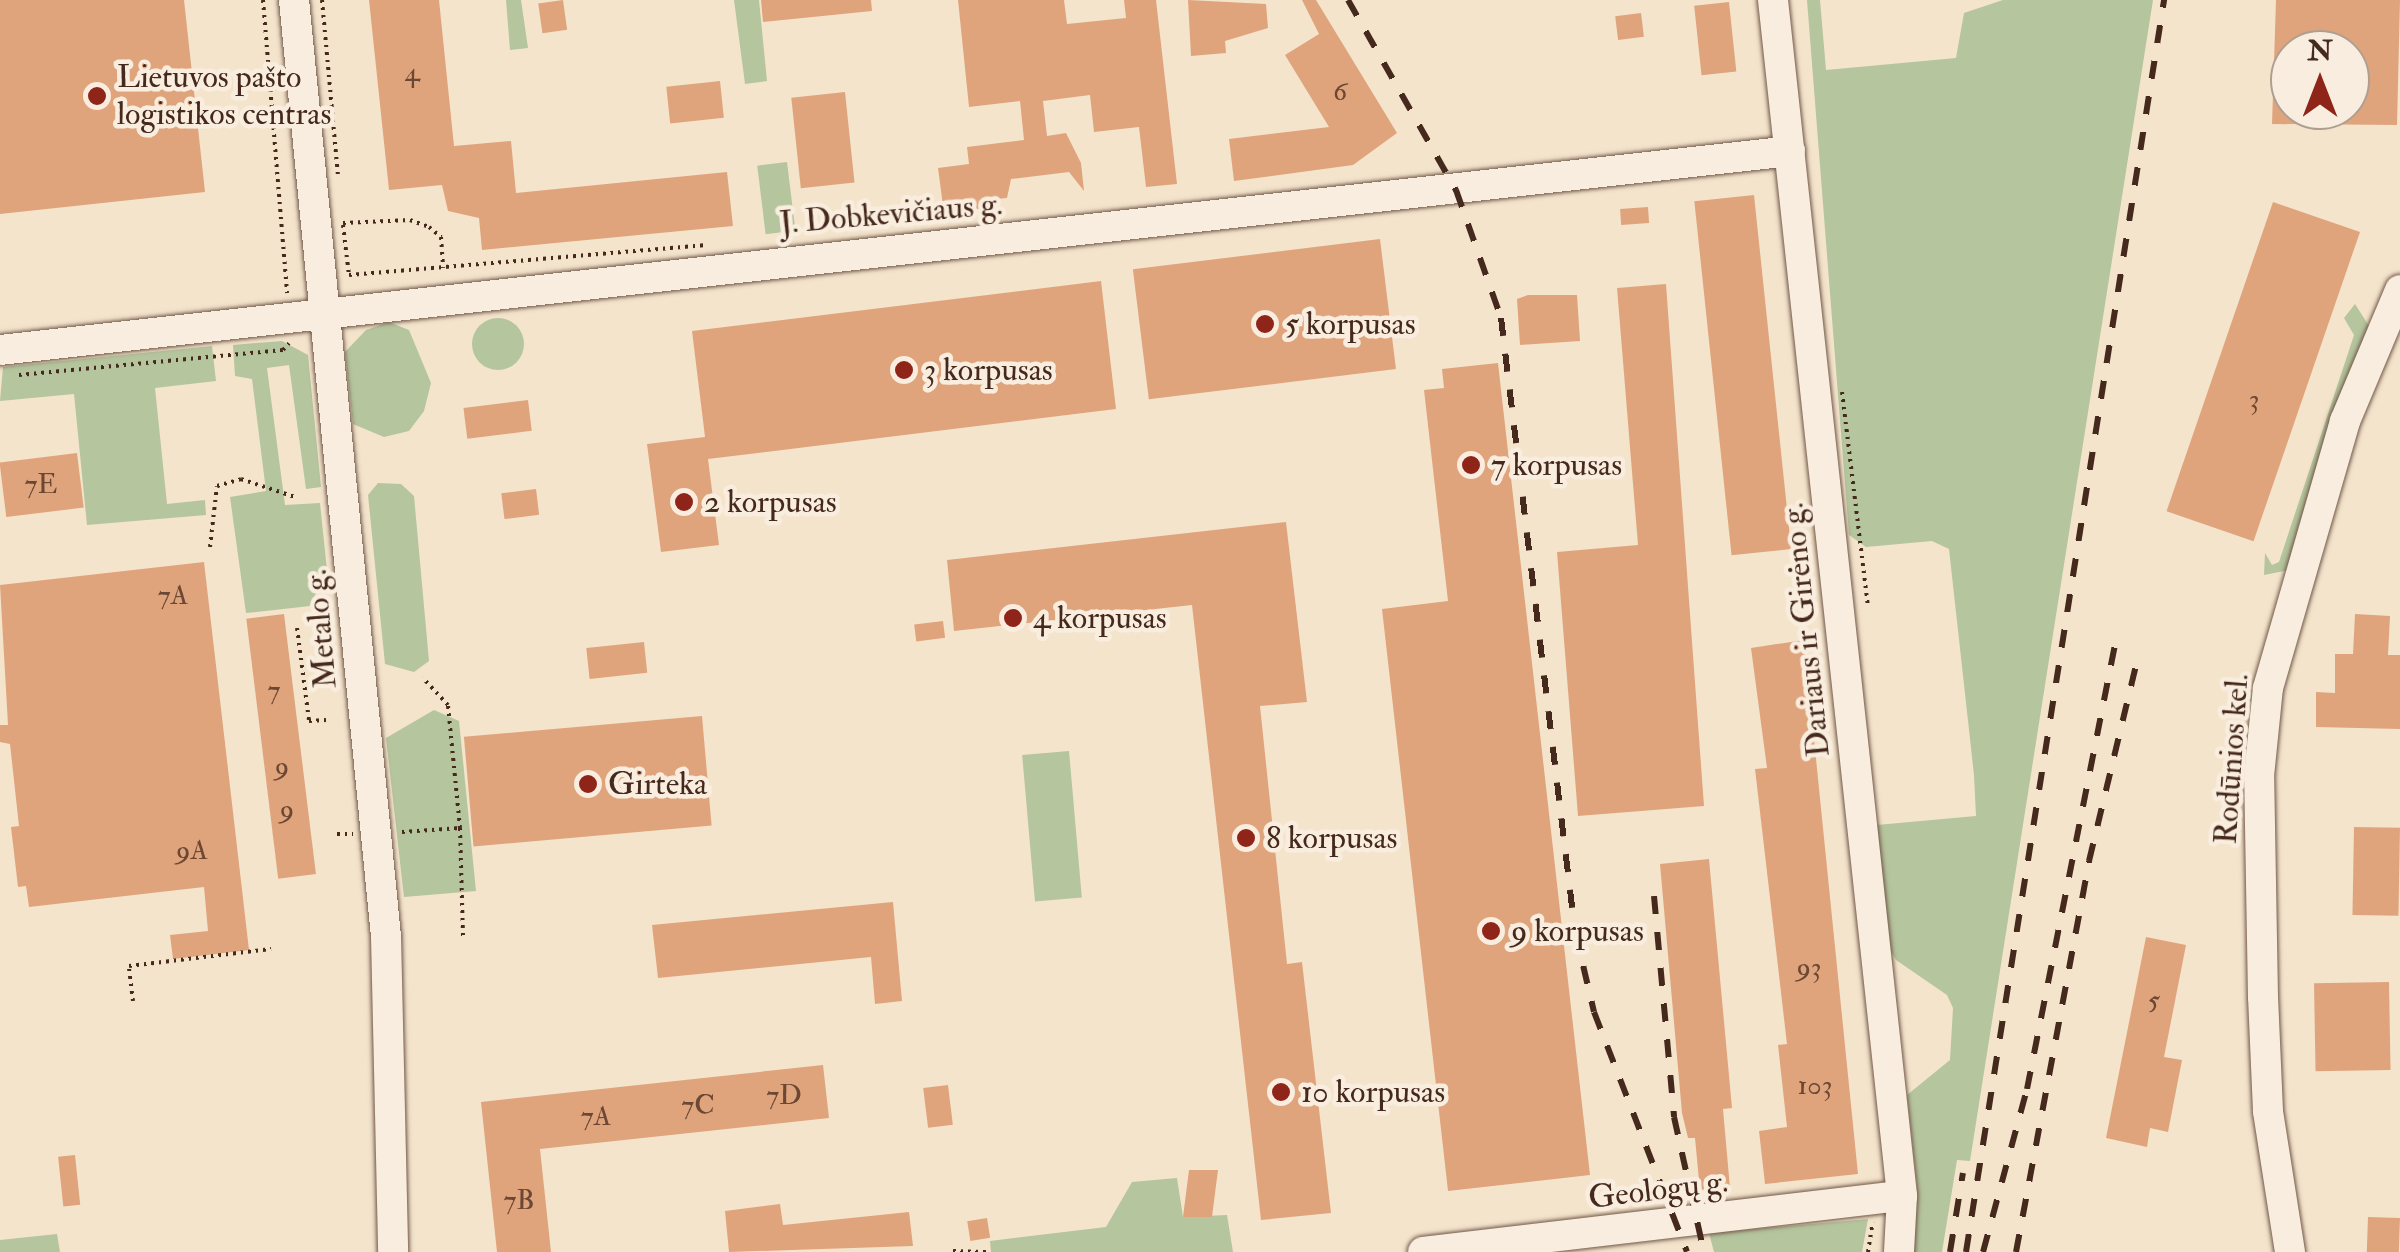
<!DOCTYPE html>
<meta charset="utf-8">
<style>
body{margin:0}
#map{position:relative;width:2400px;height:1252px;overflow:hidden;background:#f4e4cc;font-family:"IM FELL Double Pica",serif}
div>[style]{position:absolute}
.green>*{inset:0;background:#b5c59d;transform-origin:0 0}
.round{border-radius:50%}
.building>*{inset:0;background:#e0a47d;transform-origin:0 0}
.path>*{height:4px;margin-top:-2px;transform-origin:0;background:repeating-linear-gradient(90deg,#45291c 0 2.5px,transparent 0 7.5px)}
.roads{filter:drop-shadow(0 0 2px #715848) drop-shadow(0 0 2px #715848)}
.minor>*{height:30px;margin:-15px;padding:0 15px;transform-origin:15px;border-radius:15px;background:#f8edde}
.rail>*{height:6px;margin-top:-3px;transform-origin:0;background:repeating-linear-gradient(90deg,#45291c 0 18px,transparent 0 36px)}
.dots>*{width:28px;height:28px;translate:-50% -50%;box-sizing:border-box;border:5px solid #f8edde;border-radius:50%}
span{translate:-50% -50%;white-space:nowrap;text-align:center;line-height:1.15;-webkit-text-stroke:9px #f8edde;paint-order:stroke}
.number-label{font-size:28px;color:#6c4834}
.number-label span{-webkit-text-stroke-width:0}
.poi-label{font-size:32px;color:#45291c}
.left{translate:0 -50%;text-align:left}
.street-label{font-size:32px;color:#45291c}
.north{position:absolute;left:2270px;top:30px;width:100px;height:100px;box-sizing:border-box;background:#f8edde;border:2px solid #b09f90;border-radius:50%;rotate:0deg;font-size:28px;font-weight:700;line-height:40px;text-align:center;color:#45291c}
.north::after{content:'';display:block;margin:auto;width:35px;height:45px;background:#8f2418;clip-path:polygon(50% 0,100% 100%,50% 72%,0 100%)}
</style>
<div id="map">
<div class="green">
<div style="clip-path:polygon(506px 0,521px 0,528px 48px,510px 50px)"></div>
<div style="clip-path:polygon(734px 0,759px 0,767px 81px,745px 84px)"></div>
<div style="clip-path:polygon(1807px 0,1820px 0,1826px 70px,1956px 58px,1964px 13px,2003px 0,2153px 0,1970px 1161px,1957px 1160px,1942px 1252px,1914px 1252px,1917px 1187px,1907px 1095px,1950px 1060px,1953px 1008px,1947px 995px,1896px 960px,1888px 946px,1877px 825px,1976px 816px,1974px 775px,1949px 549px,1932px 541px,1866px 547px,1849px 535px)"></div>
<div style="left:787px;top:162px;width:69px;height:30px;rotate:83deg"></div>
<div style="clip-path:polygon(2355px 304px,2369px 326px,2289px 570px,2264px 575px,2265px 553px,2272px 565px,2279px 562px,2354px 335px,2344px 318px)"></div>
<div class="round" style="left:472px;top:318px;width:52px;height:52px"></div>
<div style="clip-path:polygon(389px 322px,409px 330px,431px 383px,424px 411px,409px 431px,384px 437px,353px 424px,345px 352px,366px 330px)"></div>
<div style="clip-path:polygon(282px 341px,308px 355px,321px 487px,306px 489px,289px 365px,267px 368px,285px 505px,320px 503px,327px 570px,310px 606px,246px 613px,230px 497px,266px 491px,252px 379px,235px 376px,233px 345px)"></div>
<div style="clip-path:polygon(212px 346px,216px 381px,155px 388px,167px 504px,205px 500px,206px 515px,87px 525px,74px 394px,0 401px,3px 367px)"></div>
<div style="clip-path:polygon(378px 483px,401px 484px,414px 496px,429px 661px,414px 672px,385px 664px,368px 495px)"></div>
<div style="clip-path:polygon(434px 710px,459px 721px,476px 891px,404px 897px,386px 738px)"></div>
<div style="left:1069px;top:751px;width:147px;height:47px;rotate:85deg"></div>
<div style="clip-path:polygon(1177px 1178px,1183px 1217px,1227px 1215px,1233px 1252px,991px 1252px,990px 1241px,1106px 1227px,1132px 1182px)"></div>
<div style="clip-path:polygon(1868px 1219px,1862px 1252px,1714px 1252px,1709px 1233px)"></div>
<div style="clip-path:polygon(57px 1234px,60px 1252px,0 1252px,0 1240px)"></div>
</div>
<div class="building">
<div style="clip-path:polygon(0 0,184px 0,205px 192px,0 214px)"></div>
<div style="clip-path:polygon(369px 0,439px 0,454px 146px,511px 141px,516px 193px,727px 172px,733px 226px,482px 250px,479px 218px,448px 211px,442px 185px,389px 190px)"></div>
<div style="left:563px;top:0;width:30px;height:25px;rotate:82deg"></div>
<div style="clip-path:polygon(761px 0,871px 0,872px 11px,763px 22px)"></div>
<div style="clip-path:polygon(958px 0,1064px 0,1067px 24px,1126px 18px,1124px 0,1156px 0,1177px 184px,1146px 187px,1139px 127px,1094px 132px,1090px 95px,1043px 101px,1047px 136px,1066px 133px,1081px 163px,1084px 191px,1069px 172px,1011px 179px,1007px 198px,986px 200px,987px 208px,944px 213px,938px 168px,969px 164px,967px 147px,1024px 140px,1020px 101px,969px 107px)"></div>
<div style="clip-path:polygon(1188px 0,1266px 4px,1268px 28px,1225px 41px,1226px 53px,1191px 56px)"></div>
<div style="clip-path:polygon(1302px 0,1316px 0,1397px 133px,1353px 165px,1234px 181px,1229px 139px,1329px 127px,1285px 55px,1319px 34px)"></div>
<div style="clip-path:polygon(evenodd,2276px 0,2400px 0,2397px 125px,2272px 124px,2276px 0,2290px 50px,2350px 50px,2350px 110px,2290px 110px,2290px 50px)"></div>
<div style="left:1729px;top:2px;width:70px;height:35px;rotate:84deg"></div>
<div style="left:1641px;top:13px;width:24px;height:26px;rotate:83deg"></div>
<div style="left:720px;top:81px;width:37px;height:54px;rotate:84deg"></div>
<div style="left:845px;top:92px;width:91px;height:54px;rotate:84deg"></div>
<div style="left:1754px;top:195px;width:356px;height:60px;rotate:84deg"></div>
<div style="left:2273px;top:202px;width:92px;height:327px;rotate:19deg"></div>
<div style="left:1648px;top:207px;width:16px;height:28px;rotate:86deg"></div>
<div style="left:1380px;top:239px;width:131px;height:249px;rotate:83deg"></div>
<div style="clip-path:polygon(1101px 281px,1116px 409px,708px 459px,719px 545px,661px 552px,647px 444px,705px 437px,692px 331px)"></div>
<div style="clip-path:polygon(1666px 284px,1704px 806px,1578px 816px,1557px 552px,1638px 545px,1617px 288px)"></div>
<div style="clip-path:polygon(1528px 295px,1577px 295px,1580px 341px,1520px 345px,1517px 299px)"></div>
<div style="clip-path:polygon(1498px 363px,1590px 1175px,1448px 1191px,1382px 609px,1448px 601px,1424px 390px,1444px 388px,1442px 369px)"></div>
<div style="left:528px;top:400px;width:31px;height:65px;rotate:83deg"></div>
<div style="left:77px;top:453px;width:55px;height:78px;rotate:83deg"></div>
<div style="left:536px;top:489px;width:26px;height:35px;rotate:83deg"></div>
<div style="clip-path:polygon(1286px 522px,1307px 702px,1260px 706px,1287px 964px,1302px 962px,1331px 1213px,1261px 1220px,1192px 605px,954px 631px,947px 560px)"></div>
<div style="clip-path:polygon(204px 562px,249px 950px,173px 959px,170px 935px,208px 931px,204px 887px,29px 907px,26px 886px,18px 887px,11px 827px,19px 826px,10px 744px,0 742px,0 725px,8px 725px,0 585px)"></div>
<div style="left:284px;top:614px;width:262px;height:38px;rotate:83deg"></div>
<div style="clip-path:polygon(2355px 614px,2390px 616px,2388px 655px,2400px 655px,2400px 729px,2316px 727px,2316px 692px,2335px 693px,2335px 654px,2353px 654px)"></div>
<div style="left:943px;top:621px;width:17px;height:29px;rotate:83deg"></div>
<div style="clip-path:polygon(1804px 640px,1858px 1174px,1765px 1184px,1759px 1131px,1787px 1127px,1778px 1045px,1787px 1044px,1755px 769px,1767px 768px,1751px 648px)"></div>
<div style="left:644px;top:642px;width:31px;height:58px;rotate:84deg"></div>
<div style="left:702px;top:716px;width:110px;height:239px;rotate:85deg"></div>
<div style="left:2354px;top:827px;width:46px;height:88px;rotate:1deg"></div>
<div style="clip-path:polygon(1709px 859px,1732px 1108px,1723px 1109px,1730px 1188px,1700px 1191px,1695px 1138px,1688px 1138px,1682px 1113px,1660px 864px)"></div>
<div style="clip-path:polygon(893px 902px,902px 1001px,875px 1004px,871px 957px,658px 978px,652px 925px)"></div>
<div style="clip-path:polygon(2146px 937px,2186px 945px,2164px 1057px,2182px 1060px,2168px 1132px,2150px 1128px,2147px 1147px,2106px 1138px)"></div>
<div style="left:2389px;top:982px;width:88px;height:75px;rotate:89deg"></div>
<div style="clip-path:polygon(823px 1065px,829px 1118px,540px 1149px,551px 1252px,497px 1252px,481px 1102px)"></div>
<div style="left:948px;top:1085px;width:40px;height:25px;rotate:83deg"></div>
<div style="left:75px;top:1155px;width:50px;height:17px;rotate:84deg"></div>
<div style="clip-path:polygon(1189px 1170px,1218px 1170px,1212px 1217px,1183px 1217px)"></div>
<div style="clip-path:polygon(780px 1204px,783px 1225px,909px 1212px,913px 1246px,729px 1252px,725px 1211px)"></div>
<div style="left:2368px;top:1217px;width:32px;height:35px;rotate:2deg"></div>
<div style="left:987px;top:1218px;width:20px;height:20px;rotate:81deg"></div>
</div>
<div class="path">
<div style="left:263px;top:0;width:294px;rotate:85.3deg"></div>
<div style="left:322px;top:0;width:176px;rotate:84.8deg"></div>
<div style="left:343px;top:223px;width:67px;rotate:-2.6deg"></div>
<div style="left:410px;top:220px;width:20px;rotate:20deg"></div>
<div style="left:429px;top:227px;width:16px;rotate:40deg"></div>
<div style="left:441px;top:237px;width:31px;rotate:86deg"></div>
<div style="left:343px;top:225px;width:50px;rotate:83.2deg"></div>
<div style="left:349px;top:275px;width:359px;rotate:-4.8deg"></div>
<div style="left:19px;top:375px;width:265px;rotate:-5.4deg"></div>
<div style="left:283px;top:350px;width:9px;rotate:-49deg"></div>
<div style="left:1842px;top:392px;width:216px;rotate:83.1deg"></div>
<div style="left:210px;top:547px;width:61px;rotate:-83.5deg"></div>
<div style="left:217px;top:486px;width:25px;rotate:-16deg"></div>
<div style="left:241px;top:479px;width:57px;rotate:18.4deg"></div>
<div style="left:297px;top:628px;width:94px;rotate:82.6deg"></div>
<div style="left:309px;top:721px;width:17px;rotate:-3deg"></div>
<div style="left:460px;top:828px;width:110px;rotate:88.4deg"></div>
<div style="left:402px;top:832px;width:58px;rotate:-3.9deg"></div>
<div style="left:460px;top:828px;width:124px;rotate:-95.6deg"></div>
<div style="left:448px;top:705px;width:37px;rotate:-133deg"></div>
<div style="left:337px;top:834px;width:16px"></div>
<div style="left:133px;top:1001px;width:35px;rotate:-97deg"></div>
<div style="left:129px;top:966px;width:143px;rotate:-6.8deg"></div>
<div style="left:953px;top:1251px;width:38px;rotate:2deg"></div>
<div style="left:1868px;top:1252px;width:30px;rotate:-81deg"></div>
</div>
<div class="roads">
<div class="minor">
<div style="left:294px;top:0;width:941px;rotate:84.39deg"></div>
<div style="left:386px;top:936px;width:316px;rotate:88.7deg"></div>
<div style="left:1773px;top:0;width:1203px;rotate:83.84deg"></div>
<div style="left:1902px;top:1196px;width:56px;rotate:93.1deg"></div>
<div style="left:0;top:350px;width:1801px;rotate:-6.34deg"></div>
<div style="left:1423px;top:1252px;width:482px;rotate:-6.7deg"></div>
<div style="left:2290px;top:1252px;width:143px;rotate:-98.9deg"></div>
<div style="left:2268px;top:1111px;width:114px;rotate:-92.5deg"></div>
<div style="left:2263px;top:997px;width:221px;rotate:-91deg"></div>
<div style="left:2259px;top:776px;width:88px;rotate:-84.2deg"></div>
<div style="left:2268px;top:688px;width:278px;rotate:-73.9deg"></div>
<div style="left:2345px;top:421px;width:142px;rotate:-67.2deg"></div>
</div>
</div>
<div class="rail">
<div style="left:1348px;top:0;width:219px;rotate:60.4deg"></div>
<div style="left:1456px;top:190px;width:136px;rotate:70.6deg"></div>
<div style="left:1501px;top:318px;width:617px;rotate:83.12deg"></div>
<div style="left:1575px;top:931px;width:83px;rotate:76.8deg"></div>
<div style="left:1594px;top:1012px;width:257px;rotate:68.8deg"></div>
<div style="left:1654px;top:896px;width:222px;rotate:84.8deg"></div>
<div style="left:1674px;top:1117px;width:138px;rotate:77.5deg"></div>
<div style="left:1950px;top:1252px;width:80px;rotate:-80.7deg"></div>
<div style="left:1966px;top:1252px;width:1268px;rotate:-81.01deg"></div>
<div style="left:1983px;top:1252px;width:169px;rotate:-74.9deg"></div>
<div style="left:2027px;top:1089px;width:463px;rotate:-78.8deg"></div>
<div style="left:2016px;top:1252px;width:398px;rotate:-79.4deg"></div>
<div style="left:2089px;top:861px;width:206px;rotate:-76.5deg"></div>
</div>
<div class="dots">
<div style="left:97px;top:96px;background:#8f2418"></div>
<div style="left:1265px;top:324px;background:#8f2418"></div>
<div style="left:904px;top:370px;background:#8f2418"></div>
<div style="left:1471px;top:465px;background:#8f2418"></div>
<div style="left:684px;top:502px;background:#8f2418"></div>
<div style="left:1013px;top:618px;background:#8f2418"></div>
<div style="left:588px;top:784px;background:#8f2418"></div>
<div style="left:1246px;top:838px;background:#8f2418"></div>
<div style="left:1491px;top:931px;background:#8f2418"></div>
<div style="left:1281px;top:1092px;background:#8f2418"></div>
</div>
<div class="number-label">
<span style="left:412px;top:73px">4</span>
<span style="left:1340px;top:92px">6</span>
<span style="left:2254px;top:400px">3</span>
<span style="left:41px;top:485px">7E</span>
<span style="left:173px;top:596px">7A</span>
<span style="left:274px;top:691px">7</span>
<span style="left:282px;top:767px">9</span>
<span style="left:287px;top:810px">9</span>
<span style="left:192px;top:851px">9A</span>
<span style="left:1809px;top:968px">93</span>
<span style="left:2154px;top:1001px">5</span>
<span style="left:1815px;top:1086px">103</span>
<span style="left:784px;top:1096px">7D</span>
<span style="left:698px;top:1106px">7C</span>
<span style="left:596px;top:1117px">7A</span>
<span style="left:519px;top:1201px">7B</span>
</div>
<div class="poi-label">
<span class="left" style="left:117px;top:96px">Lietuvos pašto<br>logistikos centras</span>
<span class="left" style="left:1285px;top:324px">5 korpusas</span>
<span class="left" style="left:924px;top:370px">3 korpusas</span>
<span class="left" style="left:1491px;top:465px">7 korpusas</span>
<span class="left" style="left:704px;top:502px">2 korpusas</span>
<span class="left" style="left:1033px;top:618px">4 korpusas</span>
<span class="left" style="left:608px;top:784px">Girteka</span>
<span class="left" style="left:1266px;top:838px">8 korpusas</span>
<span class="left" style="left:1511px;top:931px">9 korpusas</span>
<span class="left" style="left:1301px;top:1092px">10 korpusas</span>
</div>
<div class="street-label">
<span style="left:891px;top:214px;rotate:-5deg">J. Dobkevičiaus g.</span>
<span style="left:321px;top:629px;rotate:-95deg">Metalo g.</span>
<span style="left:1806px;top:630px;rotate:-96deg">Dariaus ir Girėno g.</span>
<span style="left:2232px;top:759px;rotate:-86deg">Rodūnios kel.</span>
<span style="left:1658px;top:1190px;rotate:-7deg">Geologų g.</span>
</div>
<div class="north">N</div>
</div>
